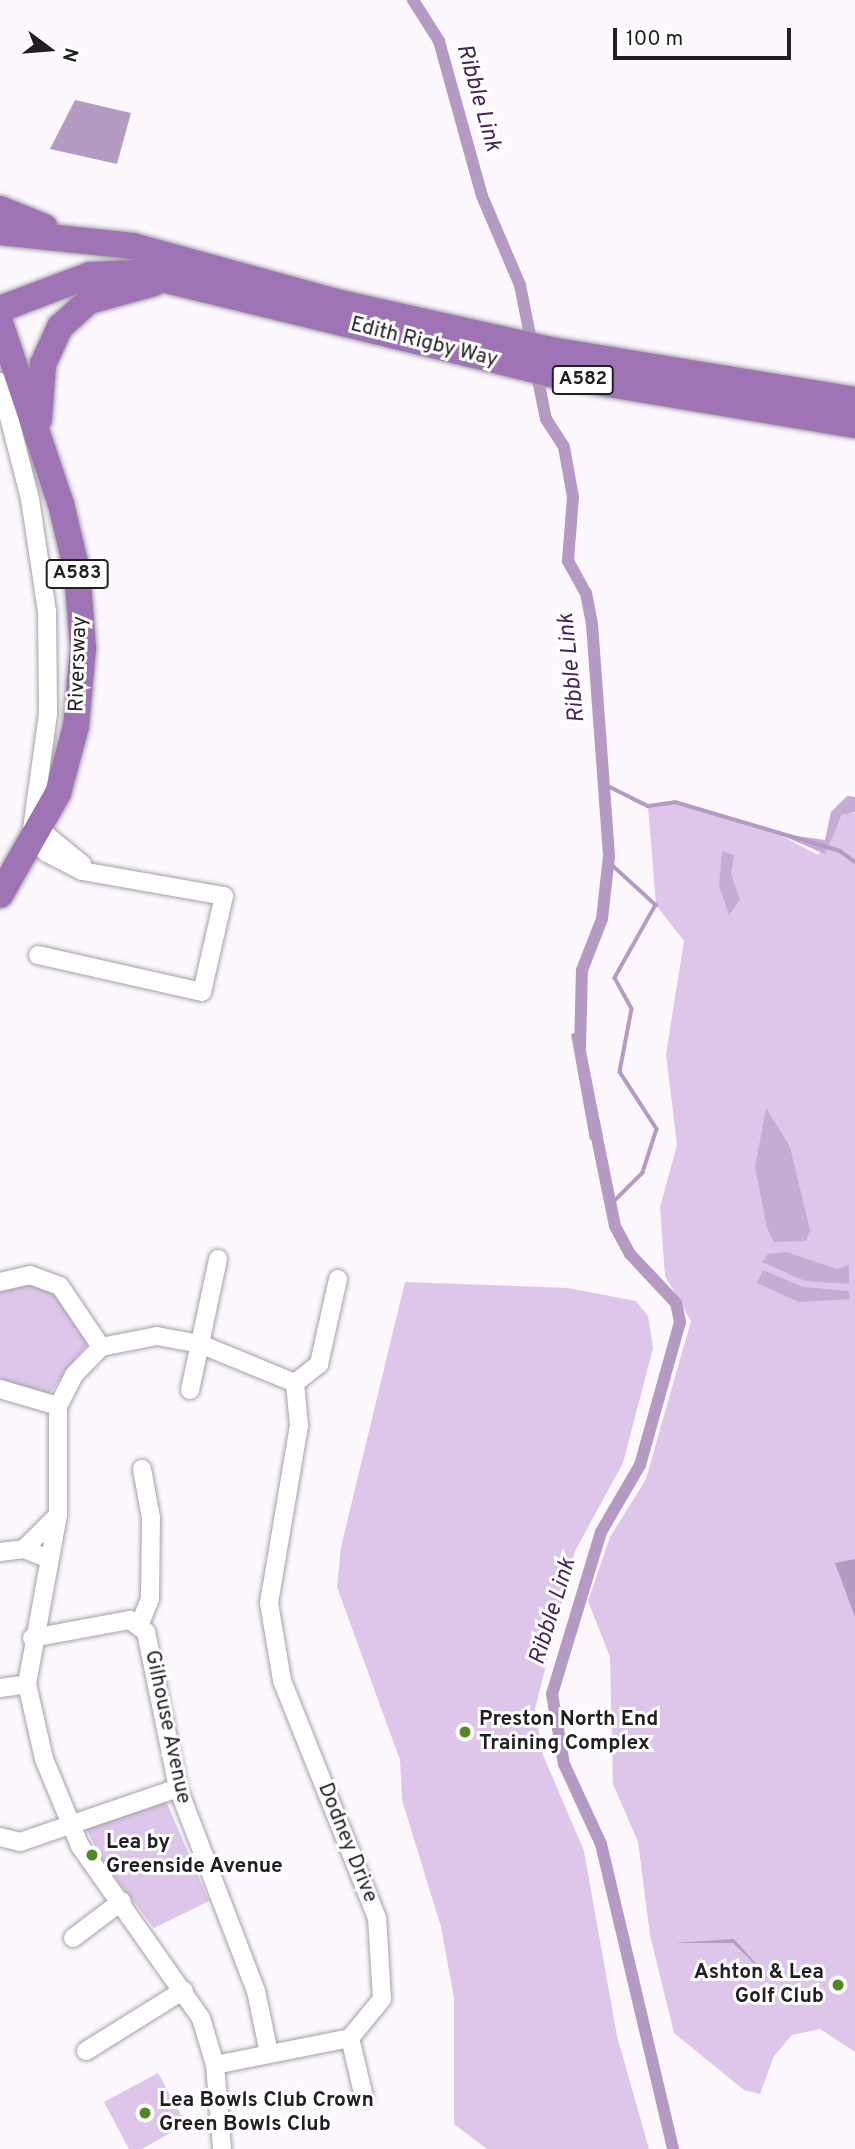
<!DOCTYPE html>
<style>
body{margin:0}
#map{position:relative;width:855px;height:2149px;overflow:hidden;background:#fcf8fe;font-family:Overpass,sans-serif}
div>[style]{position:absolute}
.green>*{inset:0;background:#ddc6e9}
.forest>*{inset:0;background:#c6abd4}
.water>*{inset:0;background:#b59bc3}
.stream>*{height:3.5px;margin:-1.75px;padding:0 1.75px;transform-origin:1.75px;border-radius:1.75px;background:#b59bc3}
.canal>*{height:12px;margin:-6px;padding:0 6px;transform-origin:6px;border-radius:6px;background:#b59bc3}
.roads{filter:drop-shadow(0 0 2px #a6a0a9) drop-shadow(0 0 2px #a6a0a9)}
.minor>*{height:18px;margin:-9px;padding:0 9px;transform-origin:9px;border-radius:9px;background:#fff}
.highway>*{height:26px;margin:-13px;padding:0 13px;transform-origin:13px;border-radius:13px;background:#9f74b4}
.dots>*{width:19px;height:19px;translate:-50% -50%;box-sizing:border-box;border:4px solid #fff;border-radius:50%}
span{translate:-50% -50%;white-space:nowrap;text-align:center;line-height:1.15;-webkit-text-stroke:6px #fff;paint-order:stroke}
.shield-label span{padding:2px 5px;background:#fff;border:2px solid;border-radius:5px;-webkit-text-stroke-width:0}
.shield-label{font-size:19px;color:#211f23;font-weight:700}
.street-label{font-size:21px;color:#211f23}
.poi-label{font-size:21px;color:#211f23;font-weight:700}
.left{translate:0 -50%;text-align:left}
.right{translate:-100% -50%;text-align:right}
.water-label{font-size:23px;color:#482558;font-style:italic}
.north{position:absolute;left:14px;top:14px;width:70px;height:70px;-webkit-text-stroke:5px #fff;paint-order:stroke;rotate:106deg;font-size:19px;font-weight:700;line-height:28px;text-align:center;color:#211f23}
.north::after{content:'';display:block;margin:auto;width:24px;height:32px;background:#211f23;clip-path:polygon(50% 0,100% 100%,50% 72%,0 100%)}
.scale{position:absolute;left:613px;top:28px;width:178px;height:32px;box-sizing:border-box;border:4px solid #211f23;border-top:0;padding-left:9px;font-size:21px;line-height:24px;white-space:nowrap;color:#211f23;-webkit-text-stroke:5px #fff;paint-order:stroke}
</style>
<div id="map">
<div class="green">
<div style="clip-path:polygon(675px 802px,776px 833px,818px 855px,844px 813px,855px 813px,855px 2052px,820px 2029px,792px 2035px,774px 2056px,760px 2094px,744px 2090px,674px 2033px,650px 1935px,638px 1842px,613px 1784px,610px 1657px,588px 1601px,610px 1537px,646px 1479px,691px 1321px,665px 1276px,660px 1207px,677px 1145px,666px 1054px,684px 941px,656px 905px,648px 806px)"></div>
<div style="clip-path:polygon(34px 1282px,66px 1296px,89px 1342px,46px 1398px,0 1384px,0 1286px)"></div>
<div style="clip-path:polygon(405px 1282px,568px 1288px,636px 1301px,648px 1316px,653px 1348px,623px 1463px,575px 1551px,535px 1709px,543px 1755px,584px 1851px,617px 2036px,649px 2149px,487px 2149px,454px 2124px,454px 1998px,441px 1927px,402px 1800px,400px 1760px,337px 1587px,341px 1547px)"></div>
<div style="clip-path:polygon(166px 1801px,209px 1901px,154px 1928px,102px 1861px,86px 1828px)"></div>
<div style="clip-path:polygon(158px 2073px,186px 2124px,142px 2149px,129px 2149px,104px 2102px)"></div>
</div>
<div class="forest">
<div style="clip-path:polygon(847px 796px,855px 797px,855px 812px,842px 815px,825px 854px,776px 833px,825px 840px,831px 812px)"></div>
<div style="clip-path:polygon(722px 851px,734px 855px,731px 874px,740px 900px,729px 915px,719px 886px)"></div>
<div style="clip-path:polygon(766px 1108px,790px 1147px,810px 1230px,806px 1241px,774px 1242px,767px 1228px,755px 1167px)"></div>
<div style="clip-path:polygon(786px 1252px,837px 1269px,849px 1265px,849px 1284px,805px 1281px,762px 1262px,768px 1254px)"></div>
<div style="clip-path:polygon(763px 1270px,803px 1287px,849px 1291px,850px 1299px,799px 1302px,757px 1283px)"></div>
</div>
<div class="water">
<div style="clip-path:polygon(75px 100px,131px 113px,117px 164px,50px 149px)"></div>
<div style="clip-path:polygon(582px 1031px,603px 1137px,590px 1140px,571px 1034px)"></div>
<div style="clip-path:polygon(855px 1559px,855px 1617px,835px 1563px)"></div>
<div style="clip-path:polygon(734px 1939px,766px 1975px,733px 1943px,674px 1943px)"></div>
</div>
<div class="stream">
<div style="left:604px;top:784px;width:49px;rotate:26.6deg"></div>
<div style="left:648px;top:806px;width:27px;rotate:-8deg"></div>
<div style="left:675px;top:802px;width:172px;rotate:16.5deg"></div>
<div style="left:840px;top:851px;width:19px;rotate:36deg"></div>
<div style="left:609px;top:862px;width:64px;rotate:42.5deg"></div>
<div style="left:656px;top:905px;width:84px;rotate:119.3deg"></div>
<div style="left:615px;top:978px;width:35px;rotate:61deg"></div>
<div style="left:632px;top:1009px;width:64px;rotate:100.8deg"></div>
<div style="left:620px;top:1072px;width:68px;rotate:57deg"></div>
<div style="left:657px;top:1129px;width:46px;rotate:107.7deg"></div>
<div style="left:643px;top:1173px;width:47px;rotate:135deg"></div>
</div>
<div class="canal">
<div style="left:413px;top:0;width:49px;rotate:57.6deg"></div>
<div style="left:439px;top:41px;width:161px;rotate:74.5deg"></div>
<div style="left:482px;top:196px;width:97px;rotate:66.9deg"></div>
<div style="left:520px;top:285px;width:61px;rotate:78.7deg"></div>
<div style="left:536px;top:370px;width:50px;rotate:78.5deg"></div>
<div style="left:546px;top:419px;width:33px;rotate:57deg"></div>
<div style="left:564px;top:447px;width:51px;rotate:79.8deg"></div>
<div style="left:573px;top:497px;width:64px;rotate:94.5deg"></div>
<div style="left:568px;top:561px;width:37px;rotate:61deg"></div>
<div style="left:586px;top:593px;width:32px;rotate:79deg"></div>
<div style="left:592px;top:624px;width:233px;rotate:85.8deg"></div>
<div style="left:609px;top:856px;width:63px;rotate:96.3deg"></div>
<div style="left:602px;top:919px;width:55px;rotate:111.4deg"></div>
<div style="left:582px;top:970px;width:77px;rotate:91.5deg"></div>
<div style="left:594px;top:1123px;width:105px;rotate:78.5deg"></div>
<div style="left:615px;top:1226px;width:32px;rotate:62deg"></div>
<div style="left:630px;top:1254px;width:67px;rotate:46.8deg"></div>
<div style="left:676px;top:1303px;width:19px;rotate:78deg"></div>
<div style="left:680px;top:1322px;width:148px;rotate:105.6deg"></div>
<div style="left:640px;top:1465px;width:78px;rotate:120.2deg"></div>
<div style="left:601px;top:1532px;width:169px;rotate:106.8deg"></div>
<div style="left:552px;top:1694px;width:71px;rotate:80.3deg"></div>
<div style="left:564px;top:1764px;width:88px;rotate:65.2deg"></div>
<div style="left:601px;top:1844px;width:313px;rotate:76.7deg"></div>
</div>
<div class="roads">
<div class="minor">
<div style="left:0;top:382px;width:121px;rotate:75.6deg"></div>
<div style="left:30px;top:499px;width:113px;rotate:81.4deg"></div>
<div style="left:47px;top:611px;width:103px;rotate:89.4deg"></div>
<div style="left:48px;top:714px;width:123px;rotate:97.9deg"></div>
<div style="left:31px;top:836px;width:23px;rotate:47deg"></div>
<div style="left:47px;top:853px;width:39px;rotate:27deg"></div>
<div style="left:82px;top:871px;width:144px;rotate:10deg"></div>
<div style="left:224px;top:896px;width:98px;rotate:102.9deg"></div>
<div style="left:202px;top:992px;width:168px;rotate:-167.3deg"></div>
<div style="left:40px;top:830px;width:54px;rotate:39deg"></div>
<div style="left:0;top:1282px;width:31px;rotate:-13deg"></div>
<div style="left:30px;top:1275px;width:32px;rotate:20deg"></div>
<div style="left:60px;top:1286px;width:73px;rotate:56.1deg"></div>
<div style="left:295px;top:1383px;width:31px;rotate:-38deg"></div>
<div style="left:319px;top:1364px;width:87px;rotate:-77.4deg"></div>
<div style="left:0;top:1389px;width:60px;rotate:16.3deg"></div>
<div style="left:190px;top:1390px;width:134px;rotate:-77.9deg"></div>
<div style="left:24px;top:1549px;width:48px;rotate:-45deg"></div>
<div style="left:0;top:1552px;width:24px;rotate:-7deg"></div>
<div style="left:24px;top:1549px;width:27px;rotate:22deg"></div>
<div style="left:139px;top:1626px;width:29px;rotate:-68deg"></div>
<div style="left:150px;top:1599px;width:81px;rotate:-89.3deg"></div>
<div style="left:151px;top:1518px;width:50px;rotate:-100.4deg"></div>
<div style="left:32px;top:1638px;width:100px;rotate:-10.4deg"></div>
<div style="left:130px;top:1620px;width:20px;rotate:37deg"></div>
<div style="left:146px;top:1632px;width:159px;rotate:78.4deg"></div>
<div style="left:178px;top:1788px;width:217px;rotate:69deg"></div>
<div style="left:256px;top:1991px;width:63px;rotate:78.2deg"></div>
<div style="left:0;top:1688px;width:27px;rotate:-8deg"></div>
<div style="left:0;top:1837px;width:21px;rotate:14deg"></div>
<div style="left:20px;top:1842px;width:167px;rotate:-18.9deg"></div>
<div style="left:73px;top:1938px;width:61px;rotate:-37.1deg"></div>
<div style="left:350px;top:2038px;width:61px;rotate:76.7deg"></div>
<div style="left:86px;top:2051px;width:115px;rotate:-31.9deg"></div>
<div style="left:215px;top:2065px;width:138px;rotate:-11.3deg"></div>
<div style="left:350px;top:2038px;width:50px;rotate:-50.6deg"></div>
<div style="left:382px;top:1999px;width:81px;rotate:-93.5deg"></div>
<div style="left:377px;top:1918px;width:256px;rotate:-111.8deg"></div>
<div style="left:282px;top:1680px;width:78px;rotate:-99.6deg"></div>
<div style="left:269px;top:1603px;width:180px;rotate:-80.4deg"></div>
<div style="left:299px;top:1426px;width:43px;rotate:-95.3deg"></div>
<div style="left:295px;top:1383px;width:103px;rotate:-157.7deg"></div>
<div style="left:200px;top:1344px;width:44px;rotate:-169.5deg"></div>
<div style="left:157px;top:1336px;width:57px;rotate:168.9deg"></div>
<div style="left:101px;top:1347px;width:39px;rotate:134deg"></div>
<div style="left:74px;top:1375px;width:35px;rotate:117deg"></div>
<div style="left:58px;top:1406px;width:109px;rotate:90deg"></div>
<div style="left:58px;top:1515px;width:172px;rotate:100.4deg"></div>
<div style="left:27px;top:1684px;width:77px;rotate:77.2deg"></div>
<div style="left:44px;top:1759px;width:94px;rotate:67.5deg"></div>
<div style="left:80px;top:1846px;width:210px;rotate:54.9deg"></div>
<div style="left:201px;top:2018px;width:49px;rotate:73.4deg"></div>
<div style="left:215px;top:2065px;width:84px;rotate:85.2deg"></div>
</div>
<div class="highway">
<div style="left:0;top:209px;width:48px;rotate:22.2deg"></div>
<div style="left:0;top:232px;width:134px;rotate:6deg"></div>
<div style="left:133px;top:246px;width:211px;rotate:15.4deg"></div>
<div style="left:336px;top:302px;width:225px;rotate:12.6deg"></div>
<div style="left:556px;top:351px;width:303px;rotate:9.3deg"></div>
<div style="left:0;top:309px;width:96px;rotate:-20.7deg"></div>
<div style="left:90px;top:275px;width:47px;rotate:-2.4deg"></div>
<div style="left:137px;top:273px;width:425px;rotate:13.7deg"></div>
<div style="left:550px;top:374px;width:309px;rotate:9.5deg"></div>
<div style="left:0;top:323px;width:191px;rotate:71.4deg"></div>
<div style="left:61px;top:504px;width:69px;rotate:76.6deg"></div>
<div style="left:77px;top:571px;width:77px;rotate:85.5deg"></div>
<div style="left:83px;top:648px;width:78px;rotate:95.1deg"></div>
<div style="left:76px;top:726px;width:69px;rotate:105deg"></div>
<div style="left:58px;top:793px;width:117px;rotate:119.6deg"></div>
<div style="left:39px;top:419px;width:55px;rotate:-85.8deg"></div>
<div style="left:43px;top:364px;width:41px;rotate:-65.3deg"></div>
<div style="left:60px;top:327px;width:39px;rotate:-42deg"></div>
<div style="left:89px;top:301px;width:67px;rotate:-15.5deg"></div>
</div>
</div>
<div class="dots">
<div style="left:465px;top:1732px;background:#518823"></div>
<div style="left:92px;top:1855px;background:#518823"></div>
<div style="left:838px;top:1985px;background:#518823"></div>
<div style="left:145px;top:2113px;background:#518823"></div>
</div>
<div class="shield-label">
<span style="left:583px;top:380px">A582</span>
<span style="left:77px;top:574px">A583</span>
</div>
<div class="street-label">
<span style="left:424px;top:343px;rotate:14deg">Edith Rigby Way</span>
<span style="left:79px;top:664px;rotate:-88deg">Riversway</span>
<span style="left:167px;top:1727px;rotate:78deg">Gilhouse Avenue</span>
<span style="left:347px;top:1843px;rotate:68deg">Dodney Drive</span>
</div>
<div class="poi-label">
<span class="left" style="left:479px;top:1732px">Preston North End<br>Training Complex</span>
<span class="left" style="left:106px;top:1855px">Lea by<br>Greenside Avenue</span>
<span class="right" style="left:824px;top:1985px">Ashton &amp; Lea<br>Golf Club</span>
<span class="left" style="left:159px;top:2113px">Lea Bowls Club Crown<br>Green Bowls Club</span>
</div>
<div class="water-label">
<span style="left:477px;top:98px;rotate:74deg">Ribble Link</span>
<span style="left:573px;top:668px;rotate:-96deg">Ribble Link</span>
<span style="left:554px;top:1612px;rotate:-73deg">Ribble Link</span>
</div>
<div class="north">N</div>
<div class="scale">100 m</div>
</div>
